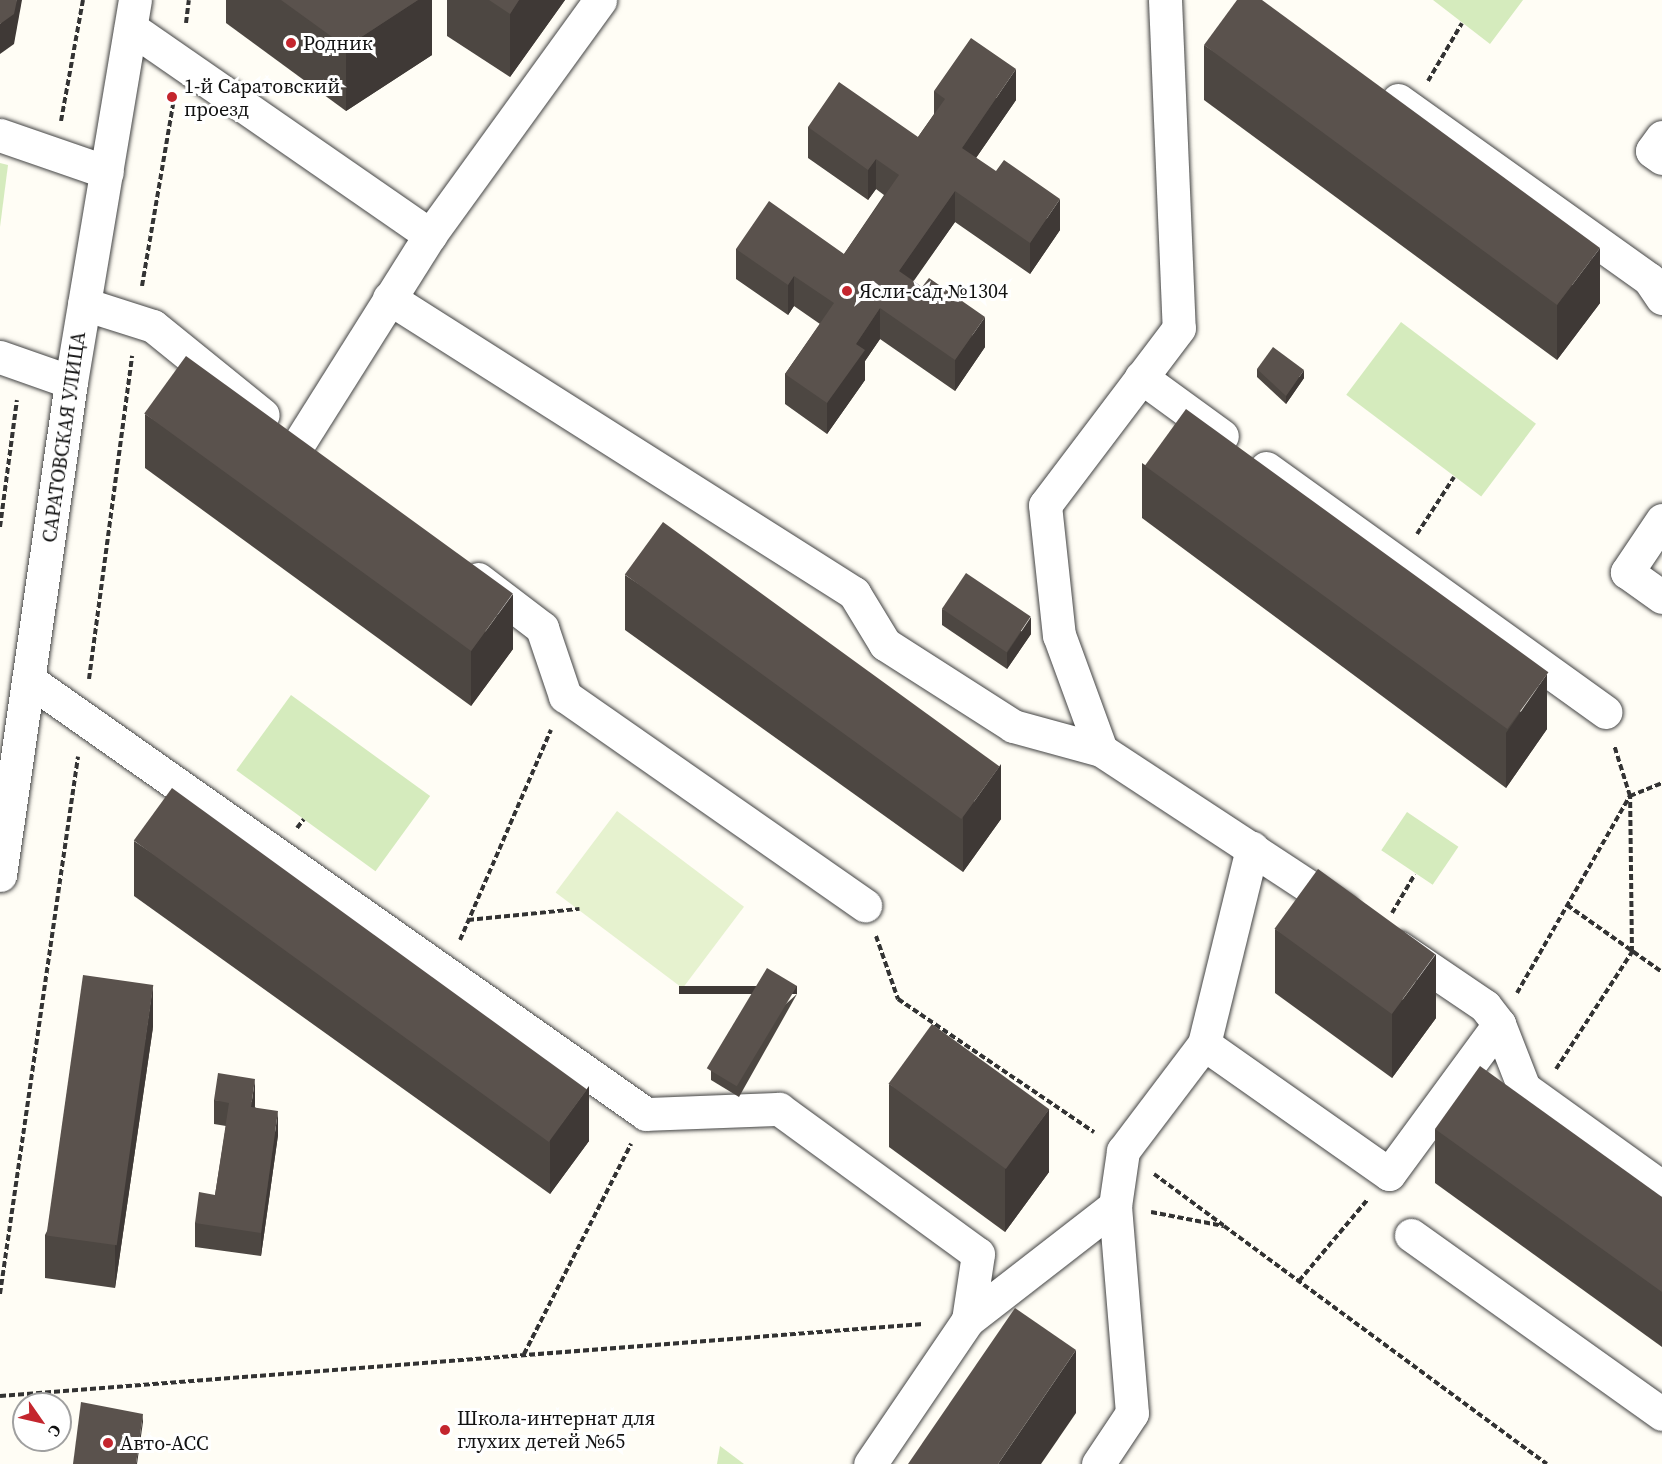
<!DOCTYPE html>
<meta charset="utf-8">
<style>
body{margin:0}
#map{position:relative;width:1662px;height:1464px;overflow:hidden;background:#fffdf5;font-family:"Source Serif 4",serif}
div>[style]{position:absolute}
.green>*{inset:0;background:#d5ebbd;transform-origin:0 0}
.pitch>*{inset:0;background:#e6f2cf;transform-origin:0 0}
.path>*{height:4px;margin-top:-2px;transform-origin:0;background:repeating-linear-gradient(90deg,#333 0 6px,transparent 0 9px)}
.roads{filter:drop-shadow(0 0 2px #444) drop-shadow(0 0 2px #444)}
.minor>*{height:33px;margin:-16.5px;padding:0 16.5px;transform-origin:16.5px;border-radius:16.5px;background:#fff}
.wall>*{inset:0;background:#4d4742}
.shaded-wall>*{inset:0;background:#3f3936;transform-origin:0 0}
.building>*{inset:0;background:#5a524d;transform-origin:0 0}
.dots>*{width:16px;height:16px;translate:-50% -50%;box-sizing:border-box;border:3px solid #fff;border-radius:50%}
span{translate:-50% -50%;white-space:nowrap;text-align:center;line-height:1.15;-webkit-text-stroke:6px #fff;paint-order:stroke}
.poi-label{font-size:20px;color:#111}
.left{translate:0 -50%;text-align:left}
.street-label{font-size:20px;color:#111}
.north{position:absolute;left:12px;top:1392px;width:60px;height:60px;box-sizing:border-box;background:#fff;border:2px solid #a0a0a0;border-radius:50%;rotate:124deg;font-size:16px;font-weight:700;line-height:24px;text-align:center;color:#111}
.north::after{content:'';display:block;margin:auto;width:21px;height:27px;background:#c4262e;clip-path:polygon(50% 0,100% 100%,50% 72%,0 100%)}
</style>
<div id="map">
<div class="green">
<div style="clip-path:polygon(1433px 0,1523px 0,1490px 44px)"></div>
<div style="clip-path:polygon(0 163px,8px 165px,0 227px)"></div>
<div style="left:1401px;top:322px;width:169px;height:91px;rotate:37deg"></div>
<div style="left:291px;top:695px;width:172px;height:93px;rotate:36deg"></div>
<div style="left:1407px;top:812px;width:62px;height:46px;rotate:34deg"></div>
<div style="clip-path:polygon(720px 1446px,744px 1464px,717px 1464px)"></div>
</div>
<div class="pitch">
<div style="left:617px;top:811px;width:159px;height:102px;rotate:37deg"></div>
</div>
<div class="path">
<div style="left:186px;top:23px;width:23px;rotate:-83deg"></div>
<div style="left:1428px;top:81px;width:67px;rotate:-59.6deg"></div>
<div style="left:61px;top:121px;width:123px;rotate:-79.7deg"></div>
<div style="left:142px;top:286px;width:191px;rotate:-80.3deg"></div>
<div style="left:0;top:527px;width:128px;rotate:-82.4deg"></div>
<div style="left:1417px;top:534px;width:68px;rotate:-57deg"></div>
<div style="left:89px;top:679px;width:326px;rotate:-82.4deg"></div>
<div style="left:297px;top:828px;width:11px;rotate:-52deg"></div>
<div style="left:1567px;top:905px;width:116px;rotate:35.2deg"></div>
<div style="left:1392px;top:913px;width:45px;rotate:-59.5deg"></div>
<div style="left:468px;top:920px;width:112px;rotate:-5.7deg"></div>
<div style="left:876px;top:936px;width:67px;rotate:70.8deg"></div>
<div style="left:898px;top:999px;width:237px;rotate:34.2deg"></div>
<div style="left:460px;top:940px;width:229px;rotate:-66.6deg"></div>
<div style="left:1517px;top:993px;width:227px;rotate:-60.2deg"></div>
<div style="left:1630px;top:796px;width:53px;rotate:-107.4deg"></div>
<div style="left:1556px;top:1069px;width:140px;rotate:-57deg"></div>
<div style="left:1632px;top:952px;width:156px;rotate:-90.7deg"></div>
<div style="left:1630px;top:796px;width:35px;rotate:-22deg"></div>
<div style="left:1154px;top:1174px;width:86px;rotate:36.5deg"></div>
<div style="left:1151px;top:1212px;width:74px;rotate:10.9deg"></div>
<div style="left:1224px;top:1226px;width:401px;rotate:36.4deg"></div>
<div style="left:1299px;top:1281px;width:107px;rotate:-49.9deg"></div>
<div style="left:0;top:1294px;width:543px;rotate:-81.74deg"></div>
<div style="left:524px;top:1354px;width:236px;rotate:-63deg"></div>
<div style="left:0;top:1396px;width:926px;rotate:-4.46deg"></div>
</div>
<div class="roads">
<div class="minor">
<div style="left:1165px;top:0;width:328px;rotate:87.6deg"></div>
<div style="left:1179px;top:328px;width:222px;rotate:127.1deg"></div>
<div style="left:1045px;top:505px;width:131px;rotate:83.9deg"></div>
<div style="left:1059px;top:635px;width:122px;rotate:69.9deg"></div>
<div style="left:1101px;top:750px;width:290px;rotate:33.3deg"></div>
<div style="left:131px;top:28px;width:364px;rotate:34.7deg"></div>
<div style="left:1398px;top:100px;width:308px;rotate:35.5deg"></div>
<div style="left:1649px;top:279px;width:23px;rotate:56deg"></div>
<div style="left:0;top:135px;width:113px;rotate:19.1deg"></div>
<div style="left:1662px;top:137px;width:17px;rotate:126deg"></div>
<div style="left:1652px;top:151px;width:12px;rotate:35deg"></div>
<div style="left:389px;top:298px;width:551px;rotate:32.39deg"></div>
<div style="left:854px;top:593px;width:60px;rotate:58.7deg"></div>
<div style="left:885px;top:644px;width:152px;rotate:32.6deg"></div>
<div style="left:1013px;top:726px;width:91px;rotate:15.3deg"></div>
<div style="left:84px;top:304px;width:72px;rotate:17.7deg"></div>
<div style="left:153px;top:326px;width:141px;rotate:39deg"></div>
<div style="left:0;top:357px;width:75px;rotate:19.4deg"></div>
<div style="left:1141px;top:377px;width:100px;rotate:36.1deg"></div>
<div style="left:299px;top:443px;width:246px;rotate:-57.8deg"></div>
<div style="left:430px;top:235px;width:290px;rotate:-54.1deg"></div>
<div style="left:1266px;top:468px;width:418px;rotate:35.7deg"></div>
<div style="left:1662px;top:520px;width:63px;rotate:123.9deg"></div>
<div style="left:1627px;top:572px;width:43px;rotate:35.5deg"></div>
<div style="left:478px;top:579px;width:81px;rotate:37.4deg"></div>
<div style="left:542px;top:628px;width:72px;rotate:71.3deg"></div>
<div style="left:565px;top:696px;width:366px;rotate:34.9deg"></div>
<div style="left:29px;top:680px;width:754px;rotate:35.12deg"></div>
<div style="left:646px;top:1114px;width:133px;rotate:-2.2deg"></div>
<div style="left:779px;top:1109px;width:246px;rotate:36.1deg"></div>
<div style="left:978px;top:1254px;width:67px;rotate:98.6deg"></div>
<div style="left:968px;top:1320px;width:174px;rotate:124.2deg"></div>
<div style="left:0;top:875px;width:498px;rotate:-81.8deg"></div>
<div style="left:71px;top:382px;width:387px;rotate:-80.5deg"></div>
<div style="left:1398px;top:947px;width:105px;rotate:34.1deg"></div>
<div style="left:1485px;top:1006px;width:23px;rotate:52deg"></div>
<div style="left:1499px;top:1024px;width:69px;rotate:68.7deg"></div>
<div style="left:1524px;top:1088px;width:170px;rotate:35.7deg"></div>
<div style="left:1204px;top:1044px;width:226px;rotate:35.1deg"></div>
<div style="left:1389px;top:1174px;width:186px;rotate:-53.7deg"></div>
<div style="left:1411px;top:1235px;width:308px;rotate:35.5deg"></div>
<div style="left:968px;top:1320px;width:186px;rotate:-37.8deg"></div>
<div style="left:1098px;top:1464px;width:61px;rotate:-56.3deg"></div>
<div style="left:1132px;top:1413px;width:208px;rotate:-94.7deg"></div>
<div style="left:1115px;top:1206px;width:56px;rotate:-81.7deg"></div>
<div style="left:1123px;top:1151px;width:134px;rotate:-52.9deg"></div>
<div style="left:1204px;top:1044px;width:202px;rotate:-76.2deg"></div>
</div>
</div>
<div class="wall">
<div style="clip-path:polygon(226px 0,432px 0,432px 55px,346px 111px,226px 23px)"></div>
<div style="clip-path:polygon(447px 0,565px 0,510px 77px,447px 36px)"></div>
<div style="clip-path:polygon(1204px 45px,1600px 303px,1557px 360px,1204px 100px)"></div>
<div style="clip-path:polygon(934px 91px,1016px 100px,976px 158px,1060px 230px,1030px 274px,955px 222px,913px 281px,985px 347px,955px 391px,880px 339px,865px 361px,865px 380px,827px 434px,785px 404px,785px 374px,820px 324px,794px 306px,788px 315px,736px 279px,736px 249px,844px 254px,884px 195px,876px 189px,868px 200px,808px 158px,808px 127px,918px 137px,934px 114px)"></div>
<div style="clip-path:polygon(1257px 369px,1304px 378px,1286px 404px,1257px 377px)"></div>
<div style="clip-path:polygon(145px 414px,513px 649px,471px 706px,145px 468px)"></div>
<div style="clip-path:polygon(1142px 463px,1547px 729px,1506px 788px,1142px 518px)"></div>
<div style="clip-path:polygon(625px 575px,1001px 819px,963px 872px,625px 630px)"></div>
<div style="clip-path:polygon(942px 609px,1031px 634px,1007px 669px,942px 625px)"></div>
<div style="clip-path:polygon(134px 841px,589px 1141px,550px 1194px,134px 896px)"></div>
<div style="clip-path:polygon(1275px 929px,1436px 1018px,1392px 1078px,1275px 993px)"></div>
<div style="clip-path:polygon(797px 994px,739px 1097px,711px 1080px,711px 1071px)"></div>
<div style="clip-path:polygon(153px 1027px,115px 1288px,45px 1278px,45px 1235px)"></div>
<div style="clip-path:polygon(889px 1084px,1049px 1172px,1005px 1232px,889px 1147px)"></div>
<div style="clip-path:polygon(214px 1100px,255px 1102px,255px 1107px,278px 1135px,261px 1256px,195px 1247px,195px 1223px,215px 1195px,226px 1126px,214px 1124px)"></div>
<div style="clip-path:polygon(1435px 1129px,1662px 1197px,1662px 1347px,1435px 1183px)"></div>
</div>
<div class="shaded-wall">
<div style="clip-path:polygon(17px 0,22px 0,14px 44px,0 54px,0 24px)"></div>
<div style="clip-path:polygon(418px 0,432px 0,432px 55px,346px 111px,346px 47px)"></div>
<div style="clip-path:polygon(519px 0,565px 0,510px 77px,510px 14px)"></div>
<div style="clip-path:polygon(1016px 69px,1016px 100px,962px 178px,962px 148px)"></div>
<div style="clip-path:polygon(876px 159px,876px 189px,868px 200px,868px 170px)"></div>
<div style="clip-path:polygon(955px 191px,955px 222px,899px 302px,899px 271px)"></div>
<div style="clip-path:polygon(1060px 199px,1060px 230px,1030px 274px,1030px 243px)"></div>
<div style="clip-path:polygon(1600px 248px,1600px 303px,1557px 360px,1557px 305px)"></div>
<div style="clip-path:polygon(794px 276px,794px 306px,788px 315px,788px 285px)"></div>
<div style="clip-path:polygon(880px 308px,880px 339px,865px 361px,865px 380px,827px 434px,827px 403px,856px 344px)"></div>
<div style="clip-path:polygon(985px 317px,985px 347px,955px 391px,955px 360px)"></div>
<div style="clip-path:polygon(1304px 370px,1304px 378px,1286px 404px,1286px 396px)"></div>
<div style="clip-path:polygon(513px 594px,513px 649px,471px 706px,471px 651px)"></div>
<div style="clip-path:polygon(1031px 617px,1031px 634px,1007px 669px,1007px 653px)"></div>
<div style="clip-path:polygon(1547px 674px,1547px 729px,1506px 788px,1506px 733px)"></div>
<div style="clip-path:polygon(1001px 764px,1001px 819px,963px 872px,963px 817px)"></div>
<div style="clip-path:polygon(1436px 954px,1436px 1018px,1392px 1078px,1392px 1014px)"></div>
<div style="clip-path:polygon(153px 985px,153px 1027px,115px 1288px,115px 1245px)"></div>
<div style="left:797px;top:986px;width:8px;height:118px;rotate:90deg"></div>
<div style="clip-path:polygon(255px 1079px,255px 1102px,251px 1131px,251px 1107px)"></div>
<div style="clip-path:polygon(589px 1086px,589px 1141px,550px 1194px,550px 1139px)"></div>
<div style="clip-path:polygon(1049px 1109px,1049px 1172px,1005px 1232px,1005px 1168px)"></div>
<div style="clip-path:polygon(278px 1111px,278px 1135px,261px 1256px,261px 1233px)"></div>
<div style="clip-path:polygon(1076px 1350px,1076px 1413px,1041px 1464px,998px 1464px)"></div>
<div style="clip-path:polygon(143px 1414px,143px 1422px,137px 1464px,136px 1464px)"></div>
</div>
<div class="building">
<div style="clip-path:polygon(0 0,17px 0,14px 14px,0 24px)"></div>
<div style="clip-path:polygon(281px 0,418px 0,346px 47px)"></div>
<div style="clip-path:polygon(489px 0,519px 0,510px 14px)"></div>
<div style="clip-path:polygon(1237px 0,1262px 0,1600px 248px,1557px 305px,1204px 45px)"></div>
<div style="clip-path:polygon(971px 38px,1016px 69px,962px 148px,996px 171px,1004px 160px,1060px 199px,1030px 243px,955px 191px,899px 271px,922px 287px,929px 278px,985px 317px,955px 360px,880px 308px,856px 344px,865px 350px,827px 403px,785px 374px,834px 303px,794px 276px,788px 285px,736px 249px,769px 201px,844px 254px,899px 175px,876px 159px,868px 170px,808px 127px,839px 82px,918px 137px,945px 99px,934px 91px)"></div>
<div style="clip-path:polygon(1273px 347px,1304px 370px,1286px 396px,1257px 369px)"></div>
<div style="left:186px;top:356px;width:404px;height:71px;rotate:36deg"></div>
<div style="left:1186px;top:409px;width:448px;height:70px;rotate:36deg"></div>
<div style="left:663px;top:522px;width:416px;height:65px;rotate:36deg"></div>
<div style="left:966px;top:573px;width:78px;height:43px;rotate:34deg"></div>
<div style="left:172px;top:788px;width:513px;height:65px;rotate:36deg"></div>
<div style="left:1318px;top:869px;width:145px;height:74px;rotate:36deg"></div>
<div style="left:767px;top:968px;width:35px;height:117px;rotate:31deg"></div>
<div style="left:83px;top:975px;width:71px;height:263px;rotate:8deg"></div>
<div style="left:932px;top:1024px;width:145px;height:74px;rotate:36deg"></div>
<div style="clip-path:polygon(1480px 1066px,1662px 1197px,1662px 1292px,1435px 1129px)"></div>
<div style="clip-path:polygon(218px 1073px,255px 1079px,251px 1107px,278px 1111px,261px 1233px,195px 1223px,199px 1192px,215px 1195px,229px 1103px,214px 1100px)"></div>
<div style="clip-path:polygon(1015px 1308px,1076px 1350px,998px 1464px,908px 1464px)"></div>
<div style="clip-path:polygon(81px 1402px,143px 1414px,136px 1464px,73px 1464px)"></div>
</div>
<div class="dots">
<div style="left:291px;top:43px;background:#c4262e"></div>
<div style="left:172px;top:97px;background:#c4262e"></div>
<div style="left:847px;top:291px;background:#c4262e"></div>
<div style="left:445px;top:1430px;background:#c4262e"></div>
<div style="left:108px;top:1443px;background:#c4262e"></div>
</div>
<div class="poi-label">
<span class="left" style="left:303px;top:43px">Родник</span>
<span class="left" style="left:184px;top:98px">1-й Саратовский<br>проезд</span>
<span class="left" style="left:859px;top:291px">Ясли-сад №1304</span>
<span class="left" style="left:457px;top:1430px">Школа-интернат для<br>глухих детей №65</span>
<span class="left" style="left:120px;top:1443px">Авто-АСС</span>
</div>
<div class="street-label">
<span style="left:64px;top:437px;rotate:-82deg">САРАТОВСКАЯ УЛИЦА</span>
</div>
<div class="north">С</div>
</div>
